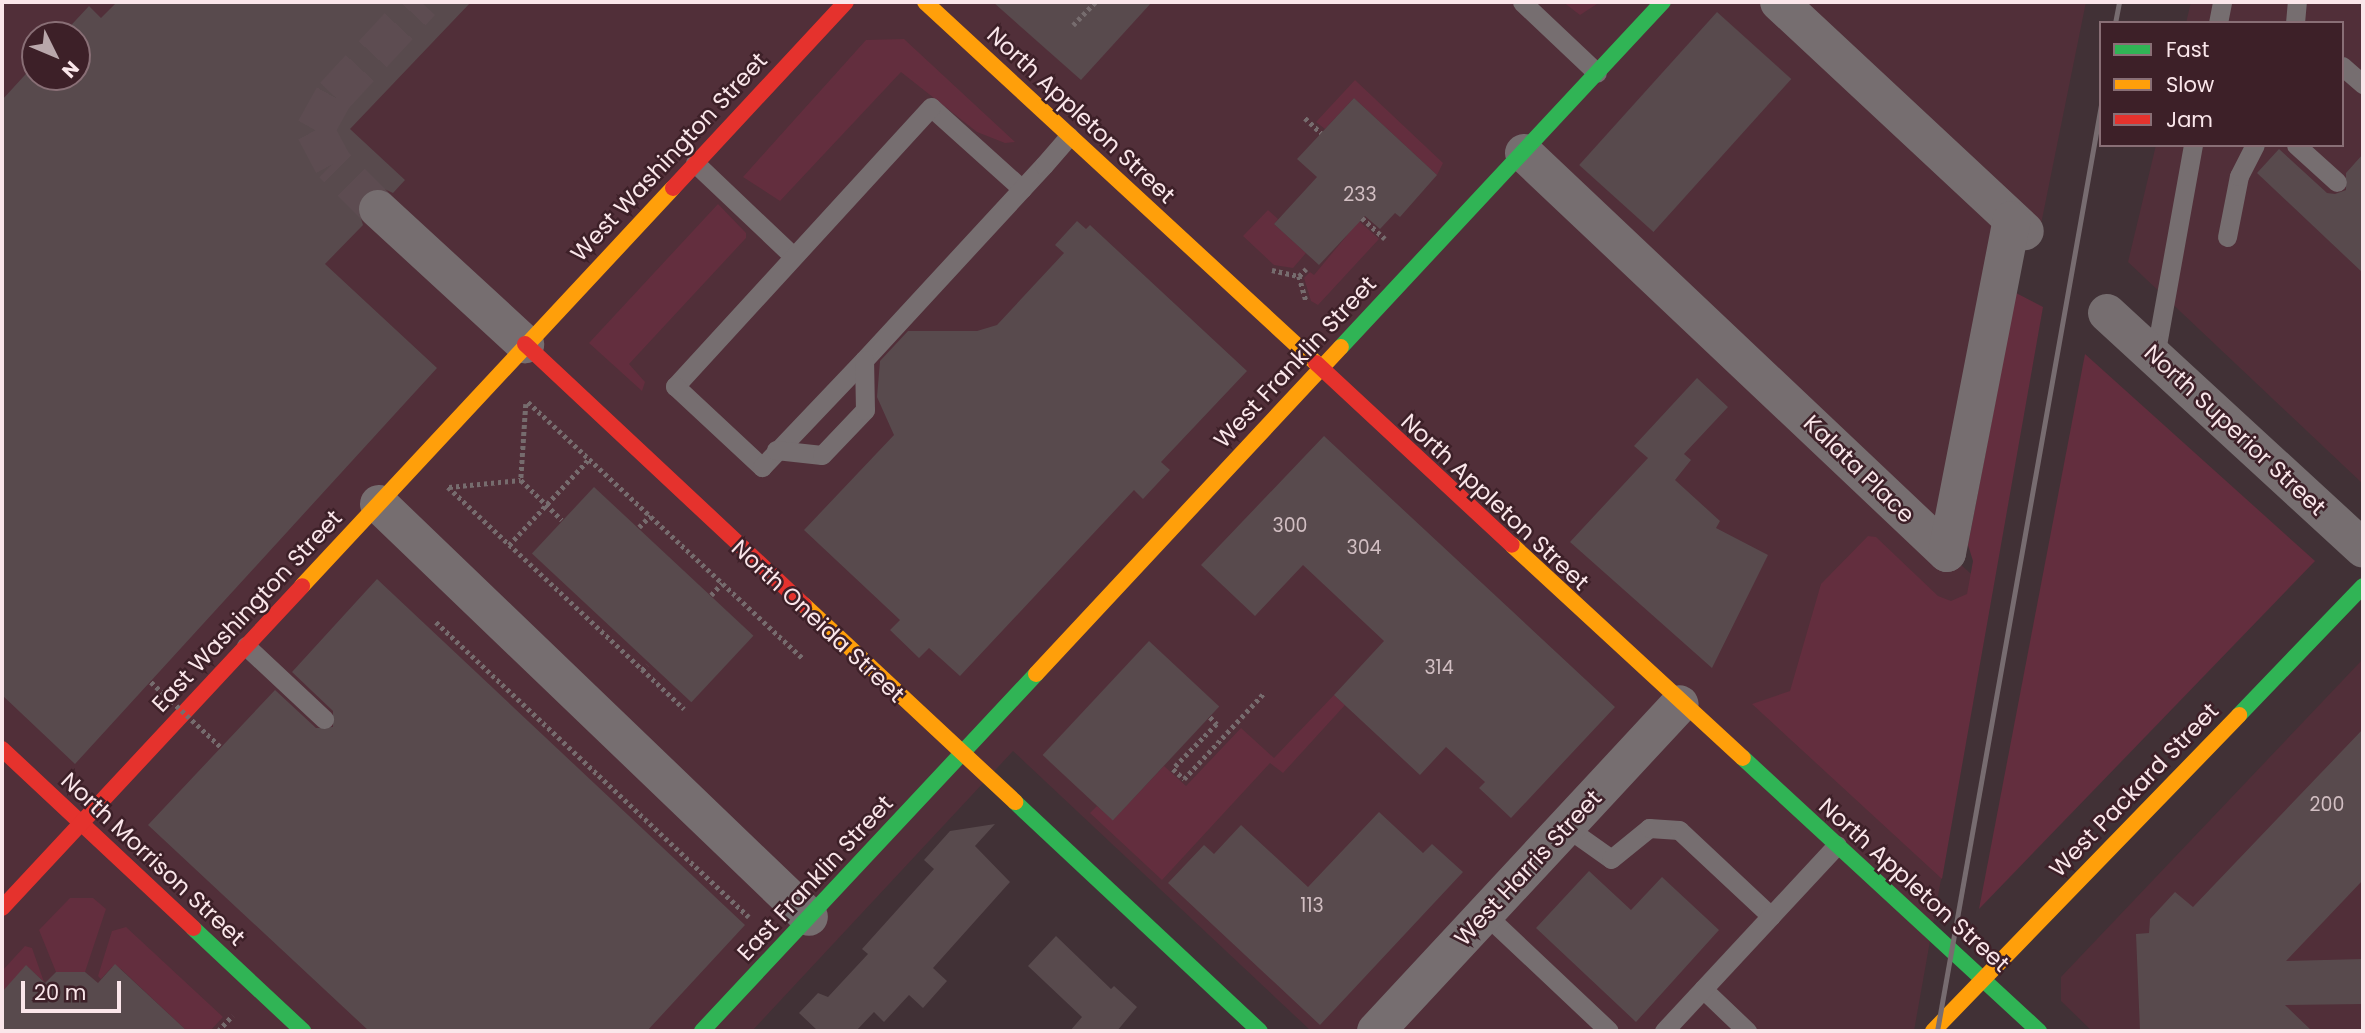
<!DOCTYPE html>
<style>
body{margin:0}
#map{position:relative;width:2365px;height:1033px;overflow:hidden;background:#413136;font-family:Poppins,sans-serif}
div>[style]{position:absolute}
.built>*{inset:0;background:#512f39}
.green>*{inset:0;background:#632e3e}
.building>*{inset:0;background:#584a4d;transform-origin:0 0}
.street-tunnel>*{height:38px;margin-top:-19px;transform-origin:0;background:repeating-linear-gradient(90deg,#5d4c51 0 38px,transparent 0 57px)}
.path>*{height:4.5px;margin-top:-2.25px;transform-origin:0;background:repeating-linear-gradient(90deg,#766c6e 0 3.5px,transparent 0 7px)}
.lane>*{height:19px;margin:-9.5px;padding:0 9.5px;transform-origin:9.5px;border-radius:9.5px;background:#766e70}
.street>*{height:38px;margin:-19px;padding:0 19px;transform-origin:19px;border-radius:19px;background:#766e70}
.fast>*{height:16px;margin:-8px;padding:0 8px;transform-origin:8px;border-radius:8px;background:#30b455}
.slow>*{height:16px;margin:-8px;padding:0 8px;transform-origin:8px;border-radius:8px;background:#ff9f0a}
.jam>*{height:16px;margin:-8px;padding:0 8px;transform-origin:8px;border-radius:8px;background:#e5322d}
.rail>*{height:5px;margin:-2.5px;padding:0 2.5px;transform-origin:2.5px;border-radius:2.5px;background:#776c70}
.path-bridge>*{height:4.5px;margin-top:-2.25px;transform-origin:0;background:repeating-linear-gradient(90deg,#766c6e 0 3.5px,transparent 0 7px)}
span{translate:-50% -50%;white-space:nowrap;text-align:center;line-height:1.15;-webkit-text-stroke:5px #3d2028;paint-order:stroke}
.number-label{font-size:19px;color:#d2bfc3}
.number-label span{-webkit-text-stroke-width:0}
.street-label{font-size:23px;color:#fae6ea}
.frame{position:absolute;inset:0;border:4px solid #fae6ea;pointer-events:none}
.legend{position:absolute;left:2099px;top:21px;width:245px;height:126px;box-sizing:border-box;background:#3d2028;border:2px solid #896f76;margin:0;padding:9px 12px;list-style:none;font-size:21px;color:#fae6ea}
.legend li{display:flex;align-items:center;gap:14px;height:35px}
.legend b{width:35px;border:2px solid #896f76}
.north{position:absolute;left:21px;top:21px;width:70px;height:70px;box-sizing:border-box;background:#3d2028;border:2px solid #896f76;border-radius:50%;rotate:133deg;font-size:19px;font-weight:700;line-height:28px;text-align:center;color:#fae6ea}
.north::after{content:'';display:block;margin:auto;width:24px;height:32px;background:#b9a7ab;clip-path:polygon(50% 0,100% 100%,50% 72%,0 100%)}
.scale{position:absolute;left:21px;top:981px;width:100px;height:32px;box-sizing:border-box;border:4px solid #fae6ea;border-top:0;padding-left:9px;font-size:21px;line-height:24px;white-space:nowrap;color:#fae6ea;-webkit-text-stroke:5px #3d2028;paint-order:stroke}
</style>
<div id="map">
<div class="built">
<div style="clip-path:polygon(evenodd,2px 2px,2086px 2px,2038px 239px,2025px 231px,1947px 552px,1992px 593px,1914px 1031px,1311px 1031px,1013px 751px,752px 1031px,2px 1031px,2px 2px,35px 35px,77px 35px,77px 77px,35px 77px,35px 35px)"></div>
<div style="clip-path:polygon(2191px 2px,2357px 2px,2363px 8px,2363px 484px,2128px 262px,2156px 145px,2342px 145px,2342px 23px,2186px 23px)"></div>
<div style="clip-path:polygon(2363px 659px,2363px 1031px,2092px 1031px,2061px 1001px,2061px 977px)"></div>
</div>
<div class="green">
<div style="clip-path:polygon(1563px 2px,1600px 2px,1580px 15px)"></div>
<div style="clip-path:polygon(904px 39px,1015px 142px,1005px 143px,977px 132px,901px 72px,780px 201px,743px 177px,866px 40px)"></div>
<div style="clip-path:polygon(1355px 80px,1443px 163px,1437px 175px,1354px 98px,1325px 129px,1316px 122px)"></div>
<div style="clip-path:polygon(718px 204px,746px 233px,746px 238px,629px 364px,645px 382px,642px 391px,589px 343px)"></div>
<div style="clip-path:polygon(1268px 210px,1278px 219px,1274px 224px,1306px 253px,1293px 268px,1274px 265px,1243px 236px)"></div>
<div style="clip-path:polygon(1359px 221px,1379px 239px,1318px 305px,1311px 301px,1304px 278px,1310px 272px,1314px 275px)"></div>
<div style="clip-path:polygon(2016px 293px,2043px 307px,1942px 879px,1752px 704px,1790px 691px,1821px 584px,1868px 536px,1876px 537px,1938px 596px,1951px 601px,1967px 594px,1973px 561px,1968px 545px)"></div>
<div style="clip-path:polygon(2085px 354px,2315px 561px,1979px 909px)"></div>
<div style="clip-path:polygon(1334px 695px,1345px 705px,1283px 773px,1270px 763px,1162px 880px,1090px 813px,1097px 806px,1113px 820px,1164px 766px,1186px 786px,1241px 728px,1274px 758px)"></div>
<div style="clip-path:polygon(70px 898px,93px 898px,106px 909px,85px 972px,56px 972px,39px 930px)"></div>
<div style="clip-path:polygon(126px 927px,223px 1017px,210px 1031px,187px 1031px,121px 969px,112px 967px,101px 979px,98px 976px,112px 931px)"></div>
<div style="clip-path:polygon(25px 946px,32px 948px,44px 982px,28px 967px,2px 992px,2px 971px)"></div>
</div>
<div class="building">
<div style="clip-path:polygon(117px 2px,471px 2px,350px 129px,405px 180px,393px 193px,382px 188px,362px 194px,357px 205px,363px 225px,325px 264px,437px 368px,75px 764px,2px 695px,2px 100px,35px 64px,35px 77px,77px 77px,77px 35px,62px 35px,89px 6px,101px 18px)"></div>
<div style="clip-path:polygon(993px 2px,1152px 2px,1081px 80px)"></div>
<div style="left:1717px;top:12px;width:100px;height:206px;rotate:42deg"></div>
<div style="clip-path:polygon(1354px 98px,1437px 175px,1400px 217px,1395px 213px,1380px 229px,1365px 216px,1319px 265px,1274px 224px,1317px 177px,1297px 159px)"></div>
<div style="clip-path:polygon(2279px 149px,2327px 193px,2335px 194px,2346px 190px,2346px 173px,2363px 154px,2363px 273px,2257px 173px)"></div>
<div style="clip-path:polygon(1077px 221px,1086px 229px,1090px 225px,1247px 371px,1161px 462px,1170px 470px,1143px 499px,1134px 490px,960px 676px,929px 648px,919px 658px,890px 630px,900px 620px,804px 530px,894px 435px,877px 397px,880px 361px,908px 331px,977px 331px,997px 325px,1064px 253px,1055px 245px)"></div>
<div style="clip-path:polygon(1697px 378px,1728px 407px,1684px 454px,1691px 460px,1675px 480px,1720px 521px,1716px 528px,1768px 555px,1712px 668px,1570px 542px,1648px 458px,1634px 446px)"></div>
<div style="clip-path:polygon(1324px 436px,1615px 707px,1511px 818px,1479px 788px,1485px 782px,1446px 747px,1420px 775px,1334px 695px,1384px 641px,1303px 565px,1255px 616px,1201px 565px)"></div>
<div style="left:594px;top:487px;width:218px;height:91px;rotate:43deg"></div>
<div style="clip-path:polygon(377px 579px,745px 925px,647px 1031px,369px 1031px,148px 825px,275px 690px,316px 728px,333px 727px,333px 711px,292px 672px)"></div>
<div style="left:1149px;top:641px;width:96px;height:156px;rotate:43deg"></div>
<div style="clip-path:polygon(2363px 729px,2363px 880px,2286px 961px,2363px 959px,2363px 1004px,2285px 1005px,2312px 1031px,2140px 1031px,2136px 934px,2149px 933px,2150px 919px,2175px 892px,2193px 907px)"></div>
<div style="clip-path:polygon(1379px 812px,1423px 853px,1432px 844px,1463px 872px,1320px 1025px,1168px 883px,1204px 845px,1214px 854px,1241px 825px,1308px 887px)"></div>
<div style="clip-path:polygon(995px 824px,975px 846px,1010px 882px,933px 968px,947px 981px,923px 1008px,909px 995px,884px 1022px,874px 1012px,856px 1031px,818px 1031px,799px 1013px,818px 993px,828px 997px,868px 954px,862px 949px,934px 869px,924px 860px,950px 831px)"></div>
<div style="clip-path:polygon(1589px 871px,1631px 910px,1662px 877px,1719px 930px,1636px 1022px,1536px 928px)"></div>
<div style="clip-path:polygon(1056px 936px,1111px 989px,1114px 986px,1137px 1007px,1117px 1031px,1070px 1031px,1082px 1017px,1028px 966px)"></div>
<div style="clip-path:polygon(115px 964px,187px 1031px,2px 1031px,2px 992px,26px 965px,45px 983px,56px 972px,85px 972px,98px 983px)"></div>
</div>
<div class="street-tunnel">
<div style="left:378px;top:209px;width:64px;rotate:-135deg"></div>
<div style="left:333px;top:164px;width:38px;rotate:-118deg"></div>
<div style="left:315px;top:130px;width:39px;rotate:-61deg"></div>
<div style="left:334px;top:96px;width:128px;rotate:-47.2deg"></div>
</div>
<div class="path">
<div style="left:1073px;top:25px;width:32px;rotate:-46deg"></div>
<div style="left:1305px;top:118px;width:22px;rotate:43deg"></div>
<div style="left:1362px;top:218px;width:31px;rotate:42deg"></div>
<div style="left:1272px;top:270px;width:28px;rotate:13deg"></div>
<div style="left:1299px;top:276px;width:26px;rotate:74deg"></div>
<div style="left:1299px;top:276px;width:10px;rotate:-45deg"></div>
<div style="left:528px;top:402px;width:376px;rotate:43deg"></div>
<div style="left:526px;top:404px;width:76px;rotate:93.8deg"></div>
<div style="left:521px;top:480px;width:57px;rotate:44.3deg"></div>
<div style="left:448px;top:487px;width:324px;rotate:43.2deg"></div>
<div style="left:449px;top:487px;width:72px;rotate:-5.6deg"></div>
<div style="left:639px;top:527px;width:16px;rotate:-45deg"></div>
<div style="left:509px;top:545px;width:117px;rotate:-47.1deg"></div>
<div style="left:711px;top:595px;width:16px;rotate:-47deg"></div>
<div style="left:436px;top:622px;width:430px;rotate:43.3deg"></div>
<div style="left:642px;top:670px;width:7px;rotate:-45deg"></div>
<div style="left:1210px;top:717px;width:10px;rotate:45deg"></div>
<div style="left:1217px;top:724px;width:63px;rotate:134.4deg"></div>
<div style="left:1173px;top:769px;width:15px;rotate:42deg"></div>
<div style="left:1184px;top:779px;width:117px;rotate:-47.1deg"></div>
<div style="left:218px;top:1031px;width:21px;rotate:-47deg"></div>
</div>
<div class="lane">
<div style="left:1522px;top:2px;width:103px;rotate:43.4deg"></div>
<div style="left:2218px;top:23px;width:21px;rotate:-79deg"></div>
<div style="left:2295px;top:23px;width:21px;rotate:-85deg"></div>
<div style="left:2342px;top:66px;width:28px;rotate:41deg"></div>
<div style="left:2296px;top:145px;width:55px;rotate:42.1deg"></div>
<div style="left:695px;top:163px;width:135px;rotate:43.5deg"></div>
<div style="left:1022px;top:189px;width:122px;rotate:-138deg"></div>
<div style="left:931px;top:107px;width:379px;rotate:132.5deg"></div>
<div style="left:675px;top:386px;width:119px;rotate:43deg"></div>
<div style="left:762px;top:467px;width:148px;rotate:-46.4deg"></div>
<div style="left:864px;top:360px;width:265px;rotate:-47.3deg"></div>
<div style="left:1044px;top:165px;width:38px;rotate:-49deg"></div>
<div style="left:2227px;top:237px;width:62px;rotate:-78.9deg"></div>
<div style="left:2239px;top:176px;width:35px;rotate:-63deg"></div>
<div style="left:2155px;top:356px;width:214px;rotate:-79.8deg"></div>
<div style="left:776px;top:450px;width:46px;rotate:6.2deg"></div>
<div style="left:822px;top:455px;width:62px;rotate:-46.3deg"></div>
<div style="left:865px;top:410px;width:50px;rotate:-91.1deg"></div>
<div style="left:246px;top:646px;width:107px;rotate:43.1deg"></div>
<div style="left:1566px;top:827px;width:55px;rotate:35.4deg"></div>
<div style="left:1611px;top:859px;width:49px;rotate:-39.2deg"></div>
<div style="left:1649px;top:828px;width:30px;rotate:4deg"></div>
<div style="left:1679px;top:830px;width:126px;rotate:43.1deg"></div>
<div style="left:1485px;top:914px;width:170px;rotate:43.3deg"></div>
<div style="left:1703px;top:989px;width:61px;rotate:43.7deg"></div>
<div style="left:1664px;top:1031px;width:254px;rotate:-47.1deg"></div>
</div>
<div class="street">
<div style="left:1779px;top:2px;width:336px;rotate:43deg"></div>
<div style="left:1524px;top:153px;width:582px;rotate:43.4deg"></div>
<div style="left:1947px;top:553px;width:339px;rotate:-79deg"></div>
<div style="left:378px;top:209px;width:200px;rotate:42.6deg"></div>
<div style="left:2107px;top:313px;width:348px;rotate:42.6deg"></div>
<div style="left:379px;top:504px;width:596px;rotate:43.84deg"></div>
<div style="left:1376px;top:1031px;width:446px;rotate:-47.1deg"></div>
</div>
<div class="fast">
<div style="left:1341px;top:347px;width:472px;rotate:-47deg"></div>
<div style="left:2239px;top:715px;width:179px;rotate:-46.1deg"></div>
<div style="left:1743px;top:758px;width:403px;rotate:42.7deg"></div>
<div style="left:1015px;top:802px;width:335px;rotate:43.1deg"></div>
<div style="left:193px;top:928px;width:151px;rotate:43.1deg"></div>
<div style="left:702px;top:1031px;width:489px;rotate:-46.9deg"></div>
</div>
<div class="slow">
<div style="left:925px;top:2px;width:532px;rotate:42.72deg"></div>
<div style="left:1512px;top:545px;width:314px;rotate:42.7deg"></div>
<div style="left:302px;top:586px;width:544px;rotate:-47.01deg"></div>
<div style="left:804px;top:605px;width:289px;rotate:43deg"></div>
<div style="left:1036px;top:674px;width:447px;rotate:-47deg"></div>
<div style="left:1933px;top:1031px;width:440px;rotate:-45.9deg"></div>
</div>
<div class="jam">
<div style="left:673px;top:188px;width:254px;rotate:-47.1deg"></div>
<div style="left:525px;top:344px;width:382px;rotate:43.1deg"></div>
<div style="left:1316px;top:363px;width:267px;rotate:42.9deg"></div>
<div style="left:2px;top:749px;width:262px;rotate:43.1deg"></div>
<div style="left:2px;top:908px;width:440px;rotate:-47deg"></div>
</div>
<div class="rail">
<div style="left:2115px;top:23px;width:21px;rotate:-79deg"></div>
<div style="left:1937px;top:1031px;width:940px;rotate:-79.96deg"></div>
</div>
<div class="path-bridge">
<div style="left:151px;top:682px;width:97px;rotate:42.9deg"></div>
</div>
<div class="number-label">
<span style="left:1360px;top:195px">233</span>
<span style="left:1290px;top:526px">300</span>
<span style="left:1364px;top:548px">304</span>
<span style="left:1439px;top:668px">314</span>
<span style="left:2327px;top:805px">200</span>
<span style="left:1312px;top:906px">113</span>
</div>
<div class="street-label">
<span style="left:1081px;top:115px;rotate:43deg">North Appleton Street</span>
<span style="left:669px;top:157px;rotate:-47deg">West Washington Street</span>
<span style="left:1295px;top:362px;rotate:-47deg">West Franklin Street</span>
<span style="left:2235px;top:430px;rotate:43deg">North Superior Street</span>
<span style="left:1859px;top:469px;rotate:44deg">Kalata Place</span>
<span style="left:1495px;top:502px;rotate:43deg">North Appleton Street</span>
<span style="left:247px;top:611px;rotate:-47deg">East Washington Street</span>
<span style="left:818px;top:621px;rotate:43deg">North Oneida Street</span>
<span style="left:2134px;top:790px;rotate:-46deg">West Packard Street</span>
<span style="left:153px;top:859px;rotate:43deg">North Morrison Street</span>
<span style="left:1528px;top:868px;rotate:-47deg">West Harris Street</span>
<span style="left:815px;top:878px;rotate:-47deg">East Franklin Street</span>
<span style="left:1914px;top:885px;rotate:42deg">North Appleton Street</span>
</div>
<div class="frame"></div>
<ul class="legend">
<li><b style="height:9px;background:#30b455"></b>Fast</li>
<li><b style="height:9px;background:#ff9f0a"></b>Slow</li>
<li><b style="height:9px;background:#e5322d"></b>Jam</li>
</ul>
<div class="north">N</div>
<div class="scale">20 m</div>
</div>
